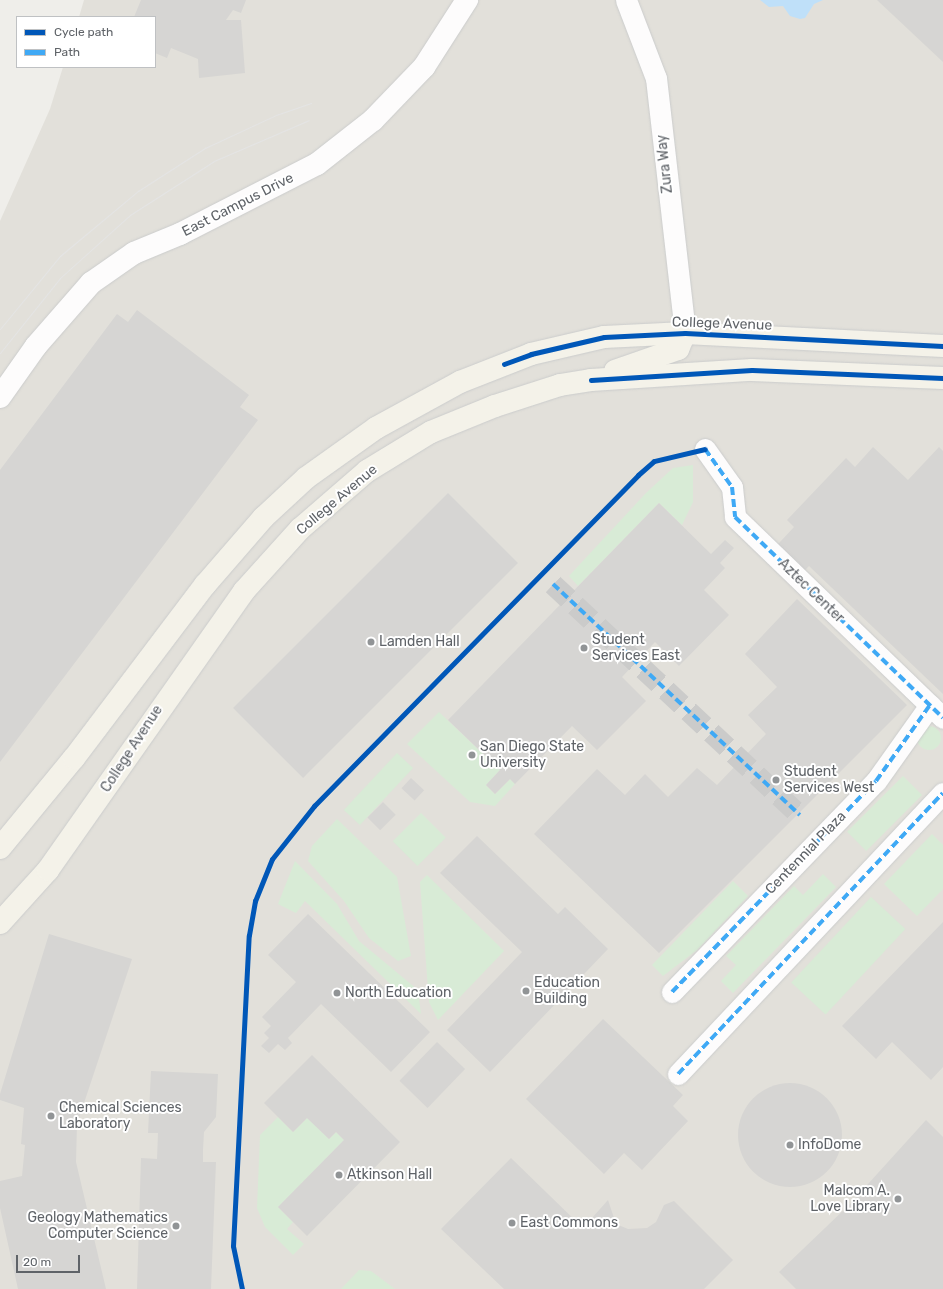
<!DOCTYPE html>
<style>
body{margin:0}
#map{position:relative;width:943px;height:1289px;overflow:hidden;background:#efeeea;font-family:Rubik,sans-serif}
div>[style]{position:absolute}
.education>*{inset:0;background:#e2e0da}
.green>*{inset:0;background:#d8ebd6;transform-origin:0 0}
.round{border-radius:50%}
.water>*{inset:0;background:#bfe0f9}
.building>*{inset:0;background:#d6d5d3;transform-origin:0 0}
.street-tunnel>*{height:21px;margin-top:-10.5px;transform-origin:0;background:repeating-linear-gradient(90deg,#cbcbca 0 21px,transparent 0 31px)}
.roads{filter:drop-shadow(0 0 1px #cbcccc) drop-shadow(0 0 1px #cbcccc)}
.street>*{height:21px;margin:-10.5px;padding:0 10.5px;transform-origin:10.5px;border-radius:10.5px;background:#fdfcfc}
.secondary>*{height:22px;margin:-11px;padding:0 11px;transform-origin:11px;border-radius:11px;background:#fdfcfc}
.primary>*{height:22px;margin:-11px;padding:0 11px;transform-origin:11px;border-radius:11px;background:#f4f2e9}
.tram>*{height:1px;margin:-0.5px;padding:0 0.5px;transform-origin:0.5px;border-radius:0.5px;background:#e4e4e4}
.quiet>*{height:4px;margin-top:-2px;transform-origin:0;background:repeating-linear-gradient(90deg,#3fa9f5 0 8px,transparent 0 12px)}
.cycleway>*{height:5px;margin:-2.5px;padding:0 2.5px;transform-origin:2.5px;border-radius:2.5px;background:#0057b8}
.dots>*{width:11px;height:11px;translate:-50% -50%;box-sizing:border-box;border:2px solid #fff;border-radius:50%}
span{translate:-50% -50%;white-space:nowrap;text-align:center;line-height:1.15;-webkit-text-stroke:4px #fff;paint-order:stroke}
.street-label{font-size:14px;color:#5f6368}
.poi-label{font-size:14px;color:#5f6368}
.left{translate:0 -50%;text-align:left}
.right{translate:-100% -50%;text-align:right}
.legend{position:absolute;left:16px;top:16px;width:140px;height:52px;box-sizing:border-box;background:#fff;border:1px solid #bfc1c3;margin:0;padding:5px 7px;list-style:none;font-size:12px;color:#5f6368}
.legend li{display:flex;align-items:center;gap:8px;height:20px}
.legend b{width:20px;border:1px solid #bfc1c3}
.scale{position:absolute;left:16px;top:1255px;width:64px;height:18px;box-sizing:border-box;border:2px solid #5f6368;border-top:0;padding-left:5px;font-size:12px;line-height:14px;white-space:nowrap;color:#5f6368;-webkit-text-stroke:3px #fff;paint-order:stroke}
</style>
<div id="map">
<div class="education">
<div style="clip-path:polygon(84px 0,943px 0,943px 1289px,0 1289px,0 221px,50px 109px,63px 67px,155px 67px,155px 17px,79px 17px)"></div>
</div>
<div class="green">
<div style="clip-path:polygon(693px 465px,693px 502px,682px 525px,659px 503px,578px 586px,569px 576px,646px 493px,673px 468px)"></div>
<div style="clip-path:polygon(439px 712px,500px 770px,486px 785px,495px 794px,510px 779px,515px 784px,495px 806px,470px 802px,407px 744px)"></div>
<div class="round" style="left:917px;top:726px;width:24px;height:24px"></div>
<div style="left:397px;top:753px;width:22px;height:78px;rotate:43deg"></div>
<div style="left:903px;top:776px;width:27px;height:79px;rotate:45deg"></div>
<div style="left:421px;top:813px;width:35px;height:40px;rotate:45deg"></div>
<div style="clip-path:polygon(337px 819px,397px 877px,411px 956px,398px 961px,369px 938px,344px 901px,308px 861px,312px 846px)"></div>
<div style="clip-path:polygon(932px 834px,943px 845px,943px 889px,917px 916px,884px 884px)"></div>
<div style="clip-path:polygon(295px 861px,337px 904px,359px 941px,418px 990px,421px 1014px,305px 901px,296px 913px,278px 904px)"></div>
<div style="clip-path:polygon(823px 874px,836px 887px,733px 993px,721px 981px,736px 965px,726px 956px,794px 886px,803px 895px)"></div>
<div style="clip-path:polygon(427px 875px,504px 951px,438px 1020px,429px 1002px,420px 882px)"></div>
<div style="clip-path:polygon(733px 881px,748px 896px,697px 950px,663px 976px,652px 965px)"></div>
<div style="left:871px;top:897px;width:47px;height:117px;rotate:43deg"></div>
<div style="clip-path:polygon(278px 1117px,293px 1132px,307px 1118px,329px 1139px,336px 1132px,344px 1140px,278px 1207px,293px 1222px,287px 1229px,304px 1244px,293px 1255px,265px 1227px,257px 1208px,260px 1135px)"></div>
<div style="clip-path:polygon(359px 1270px,371px 1271px,395px 1289px,341px 1289px)"></div>
</div>
<div class="water">
<div style="clip-path:polygon(760px 0,823px 0,814px 4px,805px 18px,800px 19px,790px 16px,783px 6px,769px 7px)"></div>
</div>
<div class="building">
<div style="clip-path:polygon(141px 0,246px 0,241px 13px,233px 10px,226px 20px,241px 20px,245px 73px,199px 78px,198px 59px,171px 48px,167px 58px,155px 53px,155px 17px,134px 17px)"></div>
<div style="clip-path:polygon(877px 0,943px 0,943px 62px)"></div>
<div style="clip-path:polygon(137px 310px,249px 395px,240px 407px,258px 420px,0 762px,0 470px,117px 314px,128px 322px)"></div>
<div style="clip-path:polygon(873px 447px,908px 480px,939px 447px,943px 451px,943px 694px,809px 566px,793px 582px,767px 556px,794px 527px,787px 520px,846px 458px,855px 467px)"></div>
<div style="left:448px;top:493px;width:99px;height:304px;rotate:45deg"></div>
<div style="clip-path:polygon(659px 503px,711px 554px,725px 540px,734px 548px,720px 563px,725px 568px,704px 590px,729px 615px,679px 666px,655px 642px,622px 677px,646px 701px,597px 750px,572px 726px,515px 784px,510px 779px,495px 794px,486px 785px,500px 770px,448px 720px)"></div>
<div style="clip-path:polygon(797px 599px,907px 705px,659px 953px,534px 834px,597px 769px,625px 795px,645px 774px,668px 797px,697px 768px,717px 785px,766px 734px,748px 715px,777px 687px,745px 654px)"></div>
<div style="left:411px;top:778px;width:18px;height:14px;rotate:43deg"></div>
<div style="left:383px;top:802px;width:18px;height:22px;rotate:45deg"></div>
<div style="clip-path:polygon(477px 836px,558px 914px,565px 907px,608px 949px,490px 1072px,447px 1030px,522px 952px,440px 873px)"></div>
<div style="clip-path:polygon(308px 914px,430px 1032px,391px 1072px,321px 1004px,288px 1038px,292px 1043px,285px 1050px,278px 1044px,269px 1053px,261px 1046px,269px 1038px,264px 1033px,271px 1026px,262px 1017px,296px 982px,268px 955px)"></div>
<div style="clip-path:polygon(943px 922px,943px 1067px,931px 1080px,892px 1042px,876px 1059px,842px 1026px)"></div>
<div style="clip-path:polygon(49px 934px,132px 959px,77px 1124px,76px 1162px,106px 1289px,18px 1289px,0 1208px,0 1181px,22px 1176px,25px 1145px,21px 1144px,24px 1108px,0 1100px,0 1094px)"></div>
<div style="clip-path:polygon(603px 1019px,683px 1095px,673px 1106px,688px 1121px,642px 1170px,624px 1153px,604px 1174px,526px 1099px)"></div>
<div style="left:437px;top:1042px;width:39px;height:54px;rotate:44deg"></div>
<div style="clip-path:polygon(312px 1055px,400px 1142px,307px 1236px,278px 1207px,344px 1140px,336px 1132px,329px 1139px,307px 1118px,293px 1132px,264px 1103px)"></div>
<div style="clip-path:polygon(151px 1071px,218px 1074px,216px 1117px,204px 1132px,203px 1150px,203px 1162px,216px 1162px,211px 1289px,137px 1289px,141px 1158px,157px 1159px,158px 1133px,148px 1133px)"></div>
<div class="round" style="left:738px;top:1083px;width:104px;height:104px"></div>
<div style="clip-path:polygon(926px 1120px,943px 1137px,943px 1289px,796px 1289px,779px 1272px,849px 1205px)"></div>
<div style="clip-path:polygon(511px 1158px,583px 1228px,608px 1200px,616px 1224px,628px 1229px,647px 1228px,656px 1222px,664px 1205px,674px 1201px,733px 1260px,704px 1289px,504px 1289px,441px 1229px)"></div>
</div>
<div class="street-tunnel">
<div style="left:553px;top:584px;width:338px;rotate:43.1deg"></div>
</div>
<div class="roads">
<div class="street">
<div style="left:626px;top:0;width:84px;rotate:69deg"></div>
<div style="left:656px;top:78px;width:257px;rotate:83.5deg"></div>
<div style="left:705px;top:449px;width:47px;rotate:54.6deg"></div>
<div style="left:732px;top:487px;width:30px;rotate:84deg"></div>
<div style="left:735px;top:517px;width:289px;rotate:44deg"></div>
<div style="left:672px;top:992px;width:293px;rotate:-46deg"></div>
<div style="left:876px;top:781px;width:93px;rotate:-54.6deg"></div>
<div style="left:678px;top:1074px;width:386px;rotate:-46.7deg"></div>
</div>
<div class="secondary">
<div style="left:0;top:397px;width:62px;rotate:-54.8deg"></div>
<div style="left:36px;top:346px;width:84px;rotate:-48.9deg"></div>
<div style="left:91px;top:283px;width:52px;rotate:-34.9deg"></div>
<div style="left:134px;top:253px;width:50px;rotate:-22.4deg"></div>
<div style="left:180px;top:234px;width:154px;rotate:-27.1deg"></div>
<div style="left:317px;top:164px;width:71px;rotate:-38.2deg"></div>
<div style="left:373px;top:120px;width:74px;rotate:-46.1deg"></div>
<div style="left:424px;top:67px;width:80px;rotate:-57.3deg"></div>
</div>
<div class="primary">
<div style="left:615px;top:371px;width:67px;rotate:-19.2deg"></div>
<div style="left:678px;top:349px;width:17px;rotate:-66deg"></div>
<div style="left:0;top:848px;width:117px;rotate:-50.6deg"></div>
<div style="left:74px;top:758px;width:217px;rotate:-52.9deg"></div>
<div style="left:205px;top:585px;width:89px;rotate:-49.1deg"></div>
<div style="left:263px;top:518px;width:59px;rotate:-42.9deg"></div>
<div style="left:306px;top:478px;width:86px;rotate:-35.5deg"></div>
<div style="left:376px;top:428px;width:96px;rotate:-28.7deg"></div>
<div style="left:460px;top:382px;width:76px;rotate:-21.5deg"></div>
<div style="left:531px;top:354px;width:75px;rotate:-13.1deg"></div>
<div style="left:604px;top:337px;width:81px;rotate:-2.8deg"></div>
<div style="left:685px;top:333px;width:258px;rotate:2.9deg"></div>
<div style="left:0;top:923px;width:72px;rotate:-47.8deg"></div>
<div style="left:48px;top:870px;width:341px;rotate:-54.9deg"></div>
<div style="left:244px;top:591px;width:84px;rotate:-47.9deg"></div>
<div style="left:300px;top:529px;width:89px;rotate:-40.9deg"></div>
<div style="left:367px;top:471px;width:75px;rotate:-31.4deg"></div>
<div style="left:431px;top:432px;width:69px;rotate:-22.1deg"></div>
<div style="left:495px;top:406px;width:68px;rotate:-17.9deg"></div>
<div style="left:560px;top:385px;width:31px;rotate:-9deg"></div>
<div style="left:591px;top:380px;width:161px;rotate:-3.6deg"></div>
<div style="left:752px;top:370px;width:191px;rotate:2.4deg"></div>
</div>
</div>
<div class="tram">
<div style="left:0;top:329px;width:94px;rotate:-50.6deg"></div>
<div style="left:60px;top:256px;width:102px;rotate:-39.8deg"></div>
<div style="left:138px;top:191px;width:80px;rotate:-32.7deg"></div>
<div style="left:205px;top:148px;width:78px;rotate:-24.9deg"></div>
<div style="left:276px;top:115px;width:37px;rotate:-19deg"></div>
<div style="left:0;top:353px;width:96px;rotate:-51.3deg"></div>
<div style="left:60px;top:278px;width:94px;rotate:-42deg"></div>
<div style="left:130px;top:215px;width:100px;rotate:-32.7deg"></div>
<div style="left:214px;top:161px;width:103px;rotate:-23.3deg"></div>
</div>
<div class="quiet">
<div style="left:705px;top:449px;width:47px;rotate:54.6deg"></div>
<div style="left:732px;top:487px;width:30px;rotate:84deg"></div>
<div style="left:735px;top:517px;width:289px;rotate:44deg"></div>
<div style="left:553px;top:584px;width:338px;rotate:43.1deg"></div>
<div style="left:672px;top:992px;width:293px;rotate:-46deg"></div>
<div style="left:876px;top:781px;width:93px;rotate:-54.6deg"></div>
<div style="left:678px;top:1074px;width:386px;rotate:-46.7deg"></div>
</div>
<div class="cycleway">
<div style="left:504px;top:364px;width:29px;rotate:-20deg"></div>
<div style="left:531px;top:354px;width:75px;rotate:-13.1deg"></div>
<div style="left:604px;top:337px;width:81px;rotate:-2.8deg"></div>
<div style="left:685px;top:333px;width:258px;rotate:2.9deg"></div>
<div style="left:591px;top:380px;width:161px;rotate:-3.6deg"></div>
<div style="left:752px;top:370px;width:191px;rotate:2.4deg"></div>
<div style="left:242px;top:1289px;width:44px;rotate:-101.8deg"></div>
<div style="left:233px;top:1246px;width:311px;rotate:-87.1deg"></div>
<div style="left:249px;top:935px;width:35px;rotate:-80deg"></div>
<div style="left:255px;top:901px;width:45px;rotate:-68deg"></div>
<div style="left:272px;top:859px;width:68px;rotate:-51.6deg"></div>
<div style="left:314px;top:806px;width:463px;rotate:-45.6deg"></div>
<div style="left:638px;top:475px;width:21px;rotate:-41deg"></div>
<div style="left:654px;top:461px;width:52px;rotate:-13.2deg"></div>
</div>
<div class="dots">
<div style="left:371px;top:642px;background:#919496"></div>
<div style="left:584px;top:648px;background:#919496"></div>
<div style="left:472px;top:755px;background:#919496"></div>
<div style="left:776px;top:780px;background:#919496"></div>
<div style="left:526px;top:991px;background:#919496"></div>
<div style="left:337px;top:993px;background:#919496"></div>
<div style="left:51px;top:1116px;background:#919496"></div>
<div style="left:790px;top:1145px;background:#919496"></div>
<div style="left:339px;top:1175px;background:#919496"></div>
<div style="left:898px;top:1199px;background:#919496"></div>
<div style="left:512px;top:1223px;background:#919496"></div>
<div style="left:176px;top:1226px;background:#919496"></div>
</div>
<div class="street-label">
<span style="left:665px;top:164px;rotate:-96deg">Zura Way</span>
<span style="left:238px;top:205px;rotate:-27deg">East Campus Drive</span>
<span style="left:722px;top:324px;rotate:2deg">College Avenue</span>
<span style="left:337px;top:500px;rotate:-40deg">College Avenue</span>
<span style="left:811px;top:591px;rotate:44deg">Aztec Center</span>
<span style="left:132px;top:749px;rotate:-57deg">College Avenue</span>
<span style="left:806px;top:853px;rotate:-46deg">Centennial Plaza</span>
</div>
<div class="poi-label">
<span class="left" style="left:592px;top:648px">Student<br>Services East</span>
<span class="left" style="left:379px;top:642px">Lamden Hall</span>
<span class="left" style="left:480px;top:755px">San Diego State<br>University</span>
<span class="left" style="left:784px;top:780px">Student<br>Services West</span>
<span class="left" style="left:534px;top:991px">Education<br>Building</span>
<span class="left" style="left:345px;top:993px">North Education</span>
<span class="left" style="left:59px;top:1116px">Chemical Sciences<br>Laboratory</span>
<span class="left" style="left:798px;top:1145px">InfoDome</span>
<span class="left" style="left:347px;top:1175px">Atkinson Hall</span>
<span class="right" style="left:890px;top:1199px">Malcom A.<br>Love Library</span>
<span class="right" style="left:168px;top:1226px">Geology Mathematics<br>Computer Science</span>
<span class="left" style="left:520px;top:1223px">East Commons</span>
</div>
<ul class="legend">
<li><b style="height:5px;background:#0057b8"></b>Cycle path</li>
<li><b style="height:5px;background:#3fa9f5"></b>Path</li>
</ul>
<div class="scale">20 m</div>
</div>
